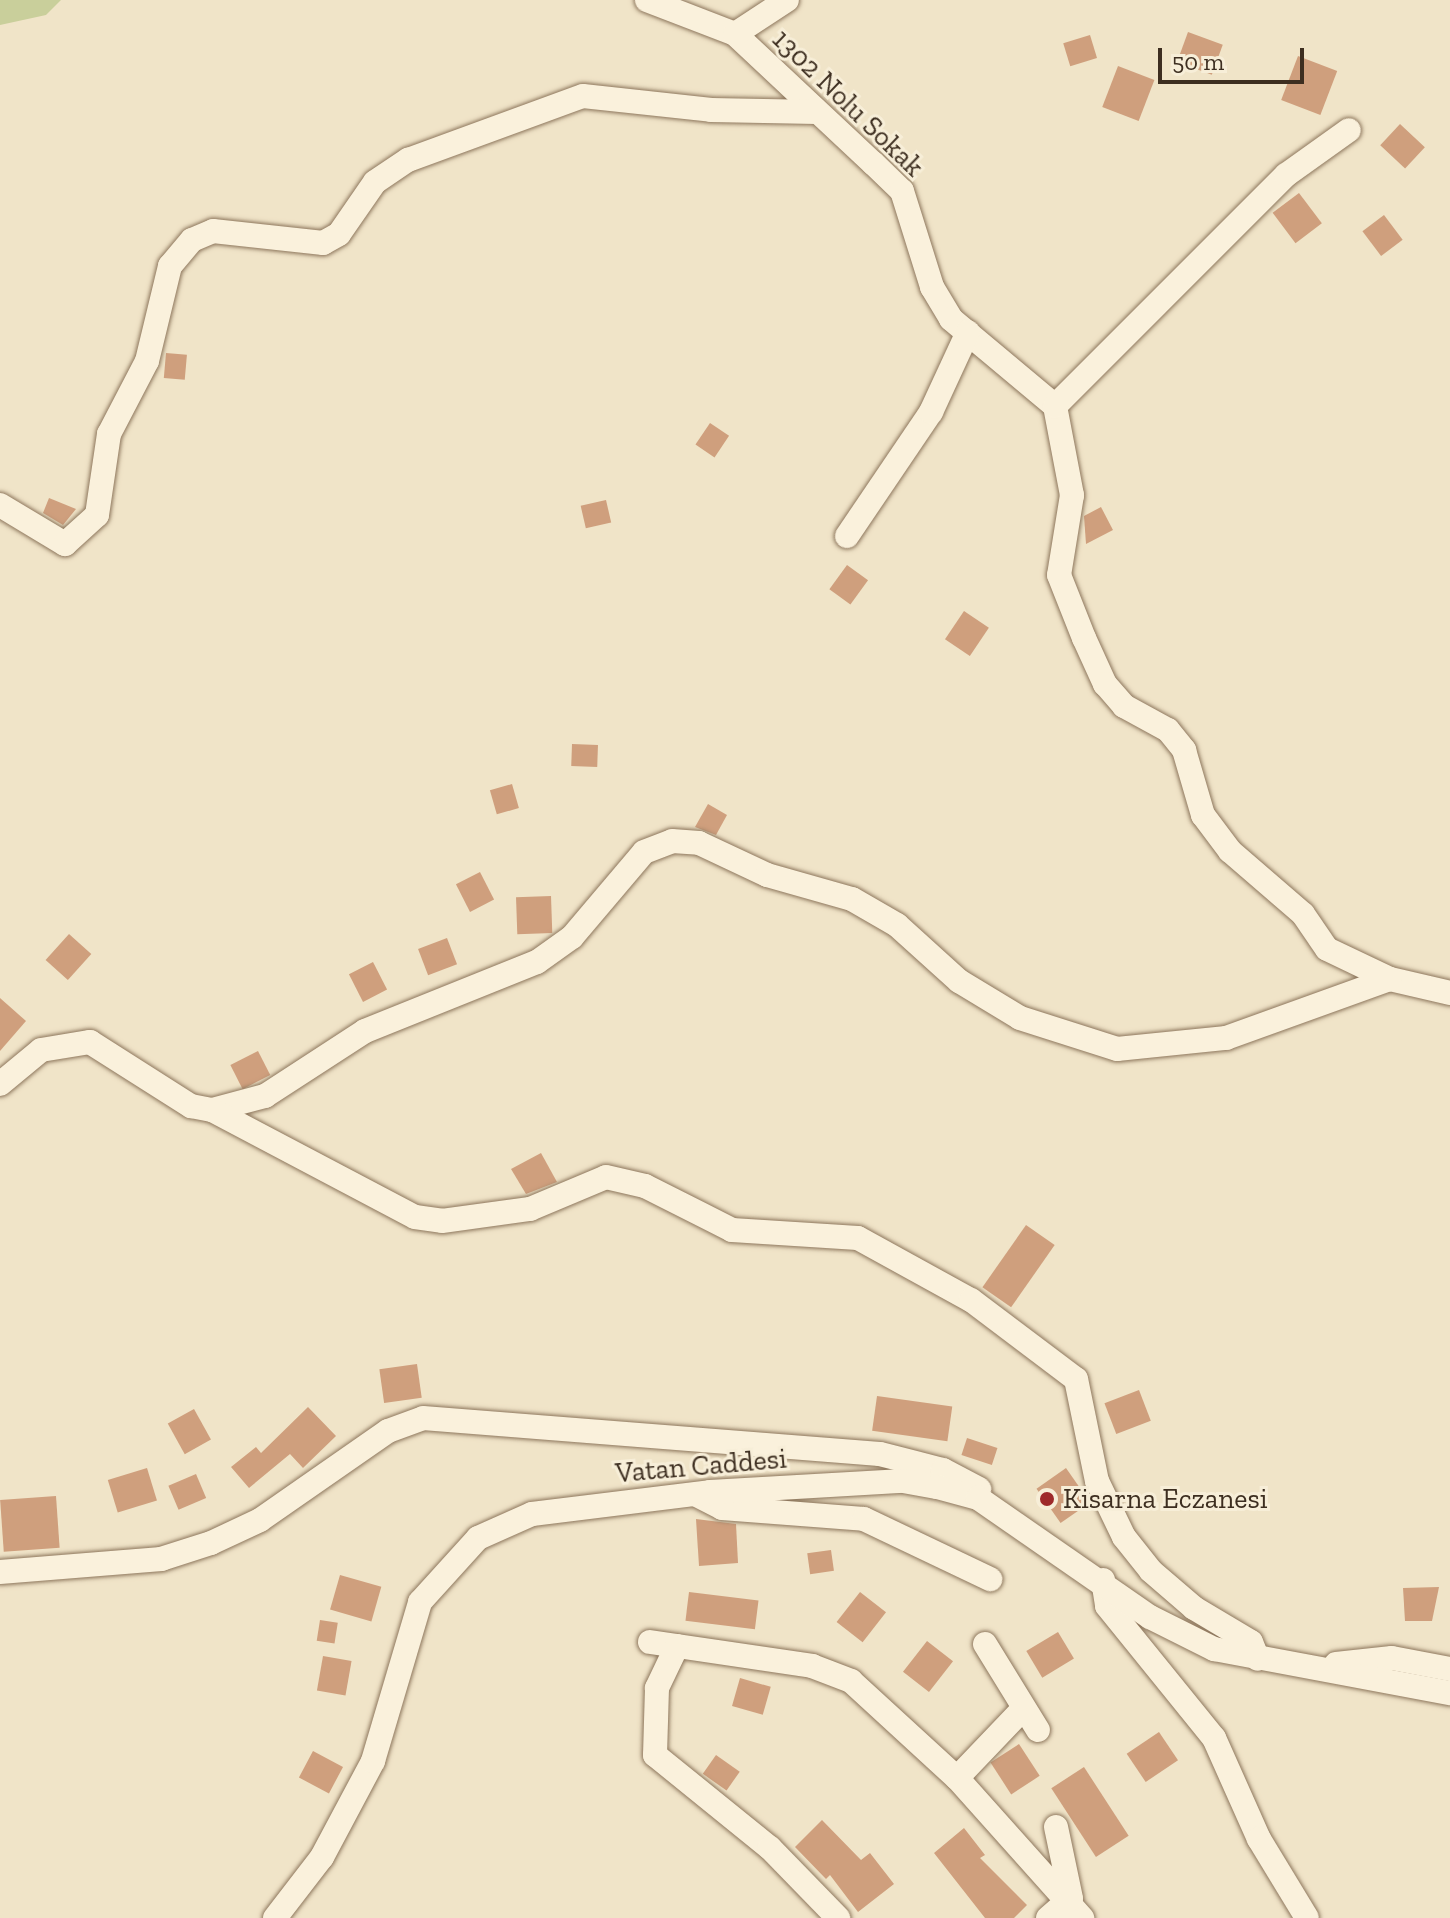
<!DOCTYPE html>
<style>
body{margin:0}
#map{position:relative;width:1450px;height:1918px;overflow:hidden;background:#f0e4c8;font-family:"Zilla Slab",serif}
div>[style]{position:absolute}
.green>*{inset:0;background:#c9cf9b}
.building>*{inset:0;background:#cf9f7d;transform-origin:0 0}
.roads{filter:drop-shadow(0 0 2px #8d765c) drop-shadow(0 0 2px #8d765c)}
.minor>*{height:24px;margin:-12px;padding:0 12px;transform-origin:12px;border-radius:12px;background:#faf1dc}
.dots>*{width:22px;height:22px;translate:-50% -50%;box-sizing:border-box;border:4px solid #f7eed8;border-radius:50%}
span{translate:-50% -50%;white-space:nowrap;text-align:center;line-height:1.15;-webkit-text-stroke:6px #f7eed8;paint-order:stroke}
.street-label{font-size:28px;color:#3d2e20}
.poi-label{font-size:28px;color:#3d2e20}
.left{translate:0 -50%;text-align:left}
.scale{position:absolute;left:1158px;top:48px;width:146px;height:36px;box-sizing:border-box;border:4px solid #3d2e20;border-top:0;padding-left:10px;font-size:24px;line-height:28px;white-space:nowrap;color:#3d2e20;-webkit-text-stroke:6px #f7eed8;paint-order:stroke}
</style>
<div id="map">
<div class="green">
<div style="clip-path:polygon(0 0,61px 0,46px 15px,0 25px)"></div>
</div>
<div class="building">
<div style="left:1188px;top:32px;width:37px;height:32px;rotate:20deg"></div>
<div style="left:1090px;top:35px;width:24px;height:28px;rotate:73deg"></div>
<div style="left:1298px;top:56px;width:42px;height:47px;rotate:21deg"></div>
<div style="left:1118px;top:66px;width:39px;height:44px;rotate:21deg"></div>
<div style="left:1400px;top:124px;width:34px;height:29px;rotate:43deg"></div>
<div style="left:1299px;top:193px;width:38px;height:33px;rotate:53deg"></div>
<div style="left:1384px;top:215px;width:31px;height:27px;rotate:53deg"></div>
<div style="left:166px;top:353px;width:21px;height:25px;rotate:5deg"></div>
<div style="left:710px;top:423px;width:23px;height:26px;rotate:34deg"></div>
<div style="clip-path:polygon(49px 498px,76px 509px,63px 525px,43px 513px)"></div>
<div style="left:606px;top:500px;width:23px;height:26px;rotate:77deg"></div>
<div style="clip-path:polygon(1101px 507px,1113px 530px,1086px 544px,1084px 516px)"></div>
<div style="left:847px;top:565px;width:26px;height:30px;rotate:36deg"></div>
<div style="left:964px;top:611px;width:30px;height:34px;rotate:34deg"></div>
<div style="left:572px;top:744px;width:26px;height:22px;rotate:2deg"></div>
<div style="left:512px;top:784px;width:25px;height:23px;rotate:74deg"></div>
<div style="clip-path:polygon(708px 804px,727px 815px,716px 835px,695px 827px)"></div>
<div style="left:480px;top:872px;width:31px;height:27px;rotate:63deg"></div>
<div style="left:551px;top:896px;width:37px;height:35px;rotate:88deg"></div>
<div style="left:69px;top:934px;width:30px;height:35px;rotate:42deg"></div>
<div style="left:447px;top:938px;width:28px;height:31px;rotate:69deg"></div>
<div style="left:373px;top:962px;width:31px;height:27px;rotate:63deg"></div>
<div style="clip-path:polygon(0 998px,26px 1021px,0 1051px)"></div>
<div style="left:258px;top:1051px;width:27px;height:31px;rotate:63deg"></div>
<div style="clip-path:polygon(541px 1153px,557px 1182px,526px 1194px,511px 1169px)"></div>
<div style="left:1026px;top:1225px;width:35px;height:76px;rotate:35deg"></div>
<div style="left:417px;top:1364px;width:34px;height:38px;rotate:82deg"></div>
<div style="left:1139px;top:1390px;width:33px;height:37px;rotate:69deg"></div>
<div style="left:877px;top:1396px;width:76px;height:35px;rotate:8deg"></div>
<div style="clip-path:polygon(308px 1407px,336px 1436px,303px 1468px,290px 1454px,249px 1488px,231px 1467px,256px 1447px,261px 1453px)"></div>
<div style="left:194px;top:1409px;width:35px;height:30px;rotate:61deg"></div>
<div style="left:967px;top:1438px;width:32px;height:18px;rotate:18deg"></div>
<div style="left:147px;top:1468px;width:34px;height:41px;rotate:73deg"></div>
<div style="left:1066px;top:1468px;width:42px;height:36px;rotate:55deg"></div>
<div style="left:196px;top:1474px;width:26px;height:30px;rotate:67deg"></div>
<div style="left:56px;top:1496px;width:52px;height:56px;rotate:86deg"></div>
<div style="clip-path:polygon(696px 1519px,736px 1524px,738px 1563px,699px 1566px)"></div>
<div style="left:831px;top:1550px;width:21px;height:24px;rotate:82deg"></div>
<div style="left:340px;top:1575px;width:43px;height:36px;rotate:16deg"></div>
<div style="clip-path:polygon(1439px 1587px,1432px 1621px,1405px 1621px,1403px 1588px)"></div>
<div style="left:689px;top:1592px;width:70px;height:29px;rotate:7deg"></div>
<div style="left:860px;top:1592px;width:33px;height:38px;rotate:38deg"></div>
<div style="left:320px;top:1620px;width:18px;height:21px;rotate:9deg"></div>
<div style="left:1058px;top:1632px;width:31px;height:37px;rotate:59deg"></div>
<div style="left:927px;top:1641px;width:33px;height:39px;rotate:38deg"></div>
<div style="left:323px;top:1656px;width:29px;height:35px;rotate:10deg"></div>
<div style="left:740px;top:1678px;width:32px;height:29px;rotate:16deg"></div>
<div style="left:1159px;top:1732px;width:34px;height:39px;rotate:56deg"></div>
<div style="left:1019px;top:1744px;width:38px;height:34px;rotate:57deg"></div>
<div style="left:313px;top:1751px;width:34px;height:30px;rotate:28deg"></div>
<div style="left:716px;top:1755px;width:29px;height:23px;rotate:35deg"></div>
<div style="left:1084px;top:1767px;width:82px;height:39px;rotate:57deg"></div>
<div style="clip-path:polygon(822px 1820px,861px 1860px,870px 1853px,894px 1884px,858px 1912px,830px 1875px,826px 1879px,795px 1847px)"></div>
<div style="clip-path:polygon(964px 1828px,985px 1855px,980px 1858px,1027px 1905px,1014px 1918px,985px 1918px,934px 1853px)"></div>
</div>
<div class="roads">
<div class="minor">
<div style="left:647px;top:0;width:94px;rotate:21.1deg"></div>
<div style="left:735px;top:34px;width:189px;rotate:43.1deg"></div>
<div style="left:873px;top:163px;width:40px;rotate:44deg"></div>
<div style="left:902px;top:191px;width:101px;rotate:72.6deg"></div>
<div style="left:932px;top:287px;width:37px;rotate:59deg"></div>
<div style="left:951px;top:319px;width:136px;rotate:39.9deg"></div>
<div style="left:1055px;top:406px;width:91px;rotate:79.2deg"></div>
<div style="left:1072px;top:495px;width:81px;rotate:99.2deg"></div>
<div style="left:1059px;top:575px;width:68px;rotate:68.4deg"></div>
<div style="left:1084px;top:638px;width:51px;rotate:65.5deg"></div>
<div style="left:1105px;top:684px;width:29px;rotate:49deg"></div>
<div style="left:1124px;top:706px;width:50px;rotate:28.6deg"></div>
<div style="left:1168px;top:730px;width:26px;rotate:51deg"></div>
<div style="left:1184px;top:750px;width:68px;rotate:73.7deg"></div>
<div style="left:1203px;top:815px;width:45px;rotate:53.1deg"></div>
<div style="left:1230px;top:851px;width:96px;rotate:40.8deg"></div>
<div style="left:1303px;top:914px;width:42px;rotate:55.6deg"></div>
<div style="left:1327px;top:949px;width:70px;rotate:25.5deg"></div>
<div style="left:1390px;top:979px;width:62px;rotate:13.1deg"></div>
<div style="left:735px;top:34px;width:62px;rotate:-33.2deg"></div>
<div style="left:1055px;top:406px;width:327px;rotate:-45deg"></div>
<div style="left:1286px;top:175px;width:77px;rotate:-35.5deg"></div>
<div style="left:0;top:505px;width:76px;rotate:31deg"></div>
<div style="left:65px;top:544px;width:43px;rotate:-42.2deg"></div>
<div style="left:97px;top:515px;width:82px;rotate:-81.6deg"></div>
<div style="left:109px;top:434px;width:82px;rotate:-62.5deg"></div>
<div style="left:147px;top:361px;width:98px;rotate:-76.4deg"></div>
<div style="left:170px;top:266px;width:34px;rotate:-50deg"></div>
<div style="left:192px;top:240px;width:23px;rotate:-23deg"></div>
<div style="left:213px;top:231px;width:111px;rotate:6.2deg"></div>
<div style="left:323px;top:243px;width:18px;rotate:-29deg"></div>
<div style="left:339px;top:234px;width:63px;rotate:-55.3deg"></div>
<div style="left:375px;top:182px;width:40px;rotate:-34deg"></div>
<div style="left:408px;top:160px;width:186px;rotate:-20.1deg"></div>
<div style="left:583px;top:96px;width:129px;rotate:6.2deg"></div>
<div style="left:711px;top:110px;width:106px;rotate:1.1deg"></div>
<div style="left:847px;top:536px;width:150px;rotate:-55.9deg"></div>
<div style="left:931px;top:412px;width:88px;rotate:-65.2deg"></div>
<div style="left:0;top:1084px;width:53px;rotate:-39.7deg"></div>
<div style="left:41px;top:1050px;width:50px;rotate:-9.3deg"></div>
<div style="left:90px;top:1042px;width:120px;rotate:32.4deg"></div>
<div style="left:191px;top:1106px;width:21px;rotate:11deg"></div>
<div style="left:212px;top:1110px;width:55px;rotate:-14.8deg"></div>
<div style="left:265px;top:1096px;width:119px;rotate:-33deg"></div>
<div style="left:365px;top:1031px;width:185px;rotate:-21.9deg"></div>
<div style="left:537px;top:962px;width:43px;rotate:-35.5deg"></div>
<div style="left:572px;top:937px;width:111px;rotate:-49.7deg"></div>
<div style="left:644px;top:852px;width:30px;rotate:-21deg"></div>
<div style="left:672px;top:841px;width:27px;rotate:4deg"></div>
<div style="left:699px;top:843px;width:75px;rotate:25.2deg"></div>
<div style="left:767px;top:875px;width:88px;rotate:15.8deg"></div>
<div style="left:852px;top:899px;width:52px;rotate:30deg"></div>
<div style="left:897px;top:925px;width:84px;rotate:42.1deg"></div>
<div style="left:959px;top:981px;width:71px;rotate:31.2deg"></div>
<div style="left:1020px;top:1018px;width:102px;rotate:17.7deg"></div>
<div style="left:1117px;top:1049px;width:110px;rotate:-5.8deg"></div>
<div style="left:1226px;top:1038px;width:174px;rotate:-19.8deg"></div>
<div style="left:212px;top:1110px;width:229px;rotate:27.8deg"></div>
<div style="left:415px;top:1217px;width:27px;rotate:8deg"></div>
<div style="left:442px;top:1221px;width:89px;rotate:-7.8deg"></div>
<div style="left:530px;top:1209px;width:82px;rotate:-22.8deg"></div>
<div style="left:606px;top:1177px;width:40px;rotate:13deg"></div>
<div style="left:645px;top:1186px;width:97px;rotate:26.8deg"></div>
<div style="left:732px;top:1230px;width:126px;rotate:3.6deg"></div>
<div style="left:858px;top:1238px;width:129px;rotate:28.8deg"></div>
<div style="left:971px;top:1300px;width:131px;rotate:37deg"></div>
<div style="left:1076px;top:1379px;width:104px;rotate:78.4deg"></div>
<div style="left:1097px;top:1481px;width:62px;rotate:64.3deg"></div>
<div style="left:1124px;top:1537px;width:43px;rotate:51.5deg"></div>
<div style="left:1151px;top:1571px;width:57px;rotate:40.7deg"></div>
<div style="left:1194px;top:1608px;width:66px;rotate:30.8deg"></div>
<div style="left:1251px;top:1642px;width:18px;rotate:68deg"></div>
<div style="left:697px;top:1495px;width:28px;rotate:27deg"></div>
<div style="left:722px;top:1508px;width:142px;rotate:4.4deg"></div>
<div style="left:864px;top:1519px;width:140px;rotate:25.5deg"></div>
<div style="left:0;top:1572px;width:162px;rotate:-4.6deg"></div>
<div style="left:161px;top:1559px;width:52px;rotate:-17.7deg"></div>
<div style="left:211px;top:1543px;width:54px;rotate:-25.1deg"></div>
<div style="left:260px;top:1520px;width:156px;rotate:-34.8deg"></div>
<div style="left:388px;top:1431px;width:37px;rotate:-20deg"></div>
<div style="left:423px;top:1418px;width:458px;rotate:4.5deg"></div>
<div style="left:880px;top:1454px;width:65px;rotate:14.3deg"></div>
<div style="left:943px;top:1470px;width:41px;rotate:27.8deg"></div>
<div style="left:1103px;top:1580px;width:26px;rotate:81deg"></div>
<div style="left:1107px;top:1606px;width:170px;rotate:51deg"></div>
<div style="left:1214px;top:1738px;width:111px;rotate:66deg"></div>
<div style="left:1259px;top:1839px;width:92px;rotate:58.7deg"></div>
<div style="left:650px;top:1642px;width:164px;rotate:8.4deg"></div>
<div style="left:812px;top:1666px;width:42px;rotate:21deg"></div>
<div style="left:851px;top:1681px;width:144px;rotate:42.5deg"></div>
<div style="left:957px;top:1778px;width:188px;rotate:48.2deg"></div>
<div style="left:985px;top:1644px;width:101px;rotate:58.4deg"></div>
<div style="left:677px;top:1646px;width:47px;rotate:115.5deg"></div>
<div style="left:657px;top:1688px;width:67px;rotate:91.7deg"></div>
<div style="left:655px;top:1755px;width:148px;rotate:39deg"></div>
<div style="left:770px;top:1848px;width:98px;rotate:45.8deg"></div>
<div style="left:1336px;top:1664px;width:56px;rotate:-6.1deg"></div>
<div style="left:1392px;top:1658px;width:59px;rotate:10.7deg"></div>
<div style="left:957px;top:1778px;width:95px;rotate:-46.3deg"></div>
<div style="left:1056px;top:1827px;width:73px;rotate:78.1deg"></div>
<div style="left:275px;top:1918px;width:77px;rotate:-52.4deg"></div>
<div style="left:322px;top:1857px;width:109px;rotate:-62deg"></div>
<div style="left:373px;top:1761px;width:166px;rotate:-73.5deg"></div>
<div style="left:420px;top:1602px;width:86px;rotate:-47.8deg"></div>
<div style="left:478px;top:1538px;width:59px;rotate:-24deg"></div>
<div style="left:532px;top:1514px;width:179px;rotate:-7deg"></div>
<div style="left:710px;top:1492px;width:193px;rotate:-3.3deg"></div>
<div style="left:903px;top:1481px;width:35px;rotate:10deg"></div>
<div style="left:937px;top:1487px;width:42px;rotate:15deg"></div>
<div style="left:978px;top:1498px;width:209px;rotate:34.7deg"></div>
<div style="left:1150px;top:1617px;width:72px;rotate:26.6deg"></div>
<div style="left:1214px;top:1649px;width:240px;rotate:10.6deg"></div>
<div style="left:1048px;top:1918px;width:30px;rotate:-41deg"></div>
</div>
</div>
<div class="dots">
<div style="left:1047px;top:1499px;background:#9e2a2b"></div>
</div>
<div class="street-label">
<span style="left:848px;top:103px;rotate:44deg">1302 Nolu Sokak</span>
<span style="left:701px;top:1466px;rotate:-5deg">Vatan Caddesi</span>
</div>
<div class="poi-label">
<span class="left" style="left:1063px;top:1499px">Kisarna Eczanesi</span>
</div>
<div class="scale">50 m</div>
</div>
